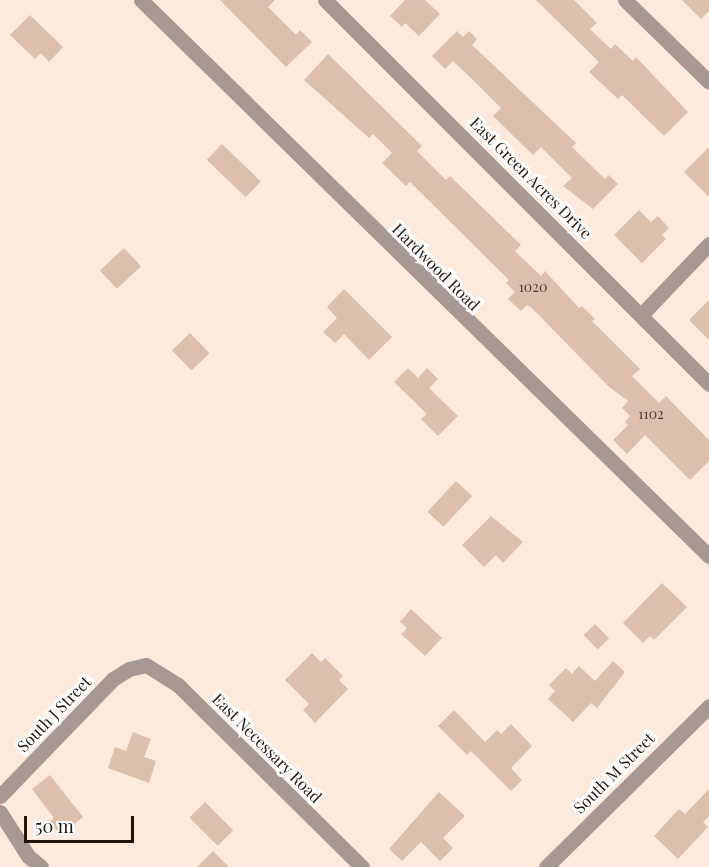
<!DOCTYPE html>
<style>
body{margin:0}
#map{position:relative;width:709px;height:867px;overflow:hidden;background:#fdeadd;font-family:"Playfair Display",serif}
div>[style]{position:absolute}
.building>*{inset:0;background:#dcc0ac;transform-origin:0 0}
.minor>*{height:15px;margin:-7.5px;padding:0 7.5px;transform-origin:7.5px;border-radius:7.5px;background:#a89893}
span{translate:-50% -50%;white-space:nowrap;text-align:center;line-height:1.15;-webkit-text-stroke:6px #fff;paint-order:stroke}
.number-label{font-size:14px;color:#504036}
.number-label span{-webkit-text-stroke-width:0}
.street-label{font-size:16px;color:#21160e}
.scale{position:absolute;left:24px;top:816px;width:110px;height:27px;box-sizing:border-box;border:3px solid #21160e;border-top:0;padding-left:8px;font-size:18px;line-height:21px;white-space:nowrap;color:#21160e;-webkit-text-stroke:4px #fff;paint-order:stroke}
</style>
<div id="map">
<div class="building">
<div style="clip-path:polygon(220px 0,275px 0,268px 7px,296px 35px,300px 30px,312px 42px,286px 67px)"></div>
<div style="clip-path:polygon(405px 0,425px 0,440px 14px,419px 36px,405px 23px,402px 27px,390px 16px)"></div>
<div style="clip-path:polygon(536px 0,574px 0,597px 23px,590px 29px,611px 49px,615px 44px,633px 61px,636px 57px,688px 112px,664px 136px,622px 95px,618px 99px,589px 72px,599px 62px)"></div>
<div style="clip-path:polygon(682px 0,709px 0,709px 11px,701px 19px)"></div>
<div style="clip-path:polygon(30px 15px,63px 47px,49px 62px,41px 53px,35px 59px,10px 35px)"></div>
<div style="clip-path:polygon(457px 31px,463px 37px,469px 31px,477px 39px,472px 45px,576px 143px,572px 147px,605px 179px,609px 175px,618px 184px,593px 209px,563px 186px,572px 178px,541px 147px,533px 155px,493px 116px,501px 108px,469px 76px,453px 61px,445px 69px,432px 56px)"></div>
<div style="clip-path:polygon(328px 54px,422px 146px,417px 151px,446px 180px,450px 176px,521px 245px,515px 251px,541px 276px,545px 271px,579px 308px,582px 306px,595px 319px,592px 321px,640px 369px,632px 376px,659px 403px,666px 396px,709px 440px,709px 461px,690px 480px,645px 435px,627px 454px,613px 440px,628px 425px,625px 422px,630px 416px,622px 408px,628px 401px,608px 386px,532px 308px,527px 305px,521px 311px,508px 299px,515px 292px,506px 283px,509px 280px,410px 182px,406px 186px,382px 163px,392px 153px,373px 134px,369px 138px,304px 80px)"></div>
<div style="left:222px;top:144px;width:54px;height:22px;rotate:44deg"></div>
<div style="clip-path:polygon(709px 147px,709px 197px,684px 172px)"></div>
<div style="clip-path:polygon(639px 210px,651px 222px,658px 216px,669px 228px,662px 235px,666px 239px,642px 263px,614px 235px)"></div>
<div style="left:124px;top:248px;width:25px;height:33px;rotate:47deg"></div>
<div style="clip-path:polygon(344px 289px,392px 337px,369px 360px,344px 334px,335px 343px,323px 332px,337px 318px,327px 307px)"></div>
<div style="clip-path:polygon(709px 300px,709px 340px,689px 320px)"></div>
<div style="left:190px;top:333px;width:28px;height:25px;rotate:46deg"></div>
<div style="clip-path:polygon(408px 368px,418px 378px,427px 368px,438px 379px,429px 388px,458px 416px,438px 436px,421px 419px,427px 414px,394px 382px)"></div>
<div style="left:456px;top:481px;width:22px;height:42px;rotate:43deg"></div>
<div style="clip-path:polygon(491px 516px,523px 542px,503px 563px,496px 555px,484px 567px,462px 545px)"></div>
<div style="clip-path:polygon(662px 583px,687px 607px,654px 640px,650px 636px,643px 643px,623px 623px)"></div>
<div style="clip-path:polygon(411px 609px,442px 638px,425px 656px,401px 634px,407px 628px,400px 622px)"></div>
<div style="left:595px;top:624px;width:20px;height:16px;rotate:45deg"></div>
<div style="clip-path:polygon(312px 653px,321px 662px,325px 658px,343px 676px,339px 680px,348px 689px,315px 723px,303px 710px,309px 704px,285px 680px)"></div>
<div style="clip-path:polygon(613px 661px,625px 672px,597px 708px,591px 703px,573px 722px,548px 699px,555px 691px,549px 685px,566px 668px,572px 674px,579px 666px,595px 681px)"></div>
<div style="clip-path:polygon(454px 710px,485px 742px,497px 730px,501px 734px,511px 724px,532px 746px,511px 768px,522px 780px,511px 791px,471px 751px,467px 755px,438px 726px)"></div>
<div style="clip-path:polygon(133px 732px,151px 739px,144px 757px,156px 761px,149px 783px,108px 768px,115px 747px,126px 751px)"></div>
<div style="clip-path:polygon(50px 775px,83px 817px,60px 835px,50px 821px,54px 818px,32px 789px)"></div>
<div style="clip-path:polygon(709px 789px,709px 816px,703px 822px,708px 827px,678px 859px,654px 836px,679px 809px,685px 814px)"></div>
<div style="clip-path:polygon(439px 792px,465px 816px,443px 838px,453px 848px,440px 861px,421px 842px,402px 861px,389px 849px)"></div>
<div style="left:205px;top:802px;width:40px;height:22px;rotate:45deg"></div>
<div style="clip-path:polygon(213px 851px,229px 867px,197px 867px)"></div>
</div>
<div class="minor">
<div style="left:141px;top:0;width:795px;rotate:44.39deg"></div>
<div style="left:325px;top:0;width:543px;rotate:45deg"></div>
<div style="left:625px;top:0;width:117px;rotate:44.3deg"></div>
<div style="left:642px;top:314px;width:97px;rotate:-46.3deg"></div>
<div style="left:0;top:796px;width:163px;rotate:-46deg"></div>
<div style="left:113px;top:679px;width:19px;rotate:-32deg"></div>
<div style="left:129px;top:669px;width:17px;rotate:-13deg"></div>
<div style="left:146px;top:665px;width:38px;rotate:32deg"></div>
<div style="left:178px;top:685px;width:259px;rotate:44.7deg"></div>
<div style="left:0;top:812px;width:52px;rotate:57.5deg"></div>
<div style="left:28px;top:856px;width:17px;rotate:40deg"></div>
<div style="left:546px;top:867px;width:229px;rotate:-44.6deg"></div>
</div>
<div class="number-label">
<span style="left:533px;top:287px">1020</span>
<span style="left:651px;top:414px">1102</span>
</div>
<div class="street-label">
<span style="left:531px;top:178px;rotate:45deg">East Green Acres Drive</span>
<span style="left:436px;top:267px;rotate:45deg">Hardwood Road</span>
<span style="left:54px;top:714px;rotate:-46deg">South J Street</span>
<span style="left:267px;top:748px;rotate:45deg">East Necessary Road</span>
<span style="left:614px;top:773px;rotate:-45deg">South M Street</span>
</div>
<div class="scale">50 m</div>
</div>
